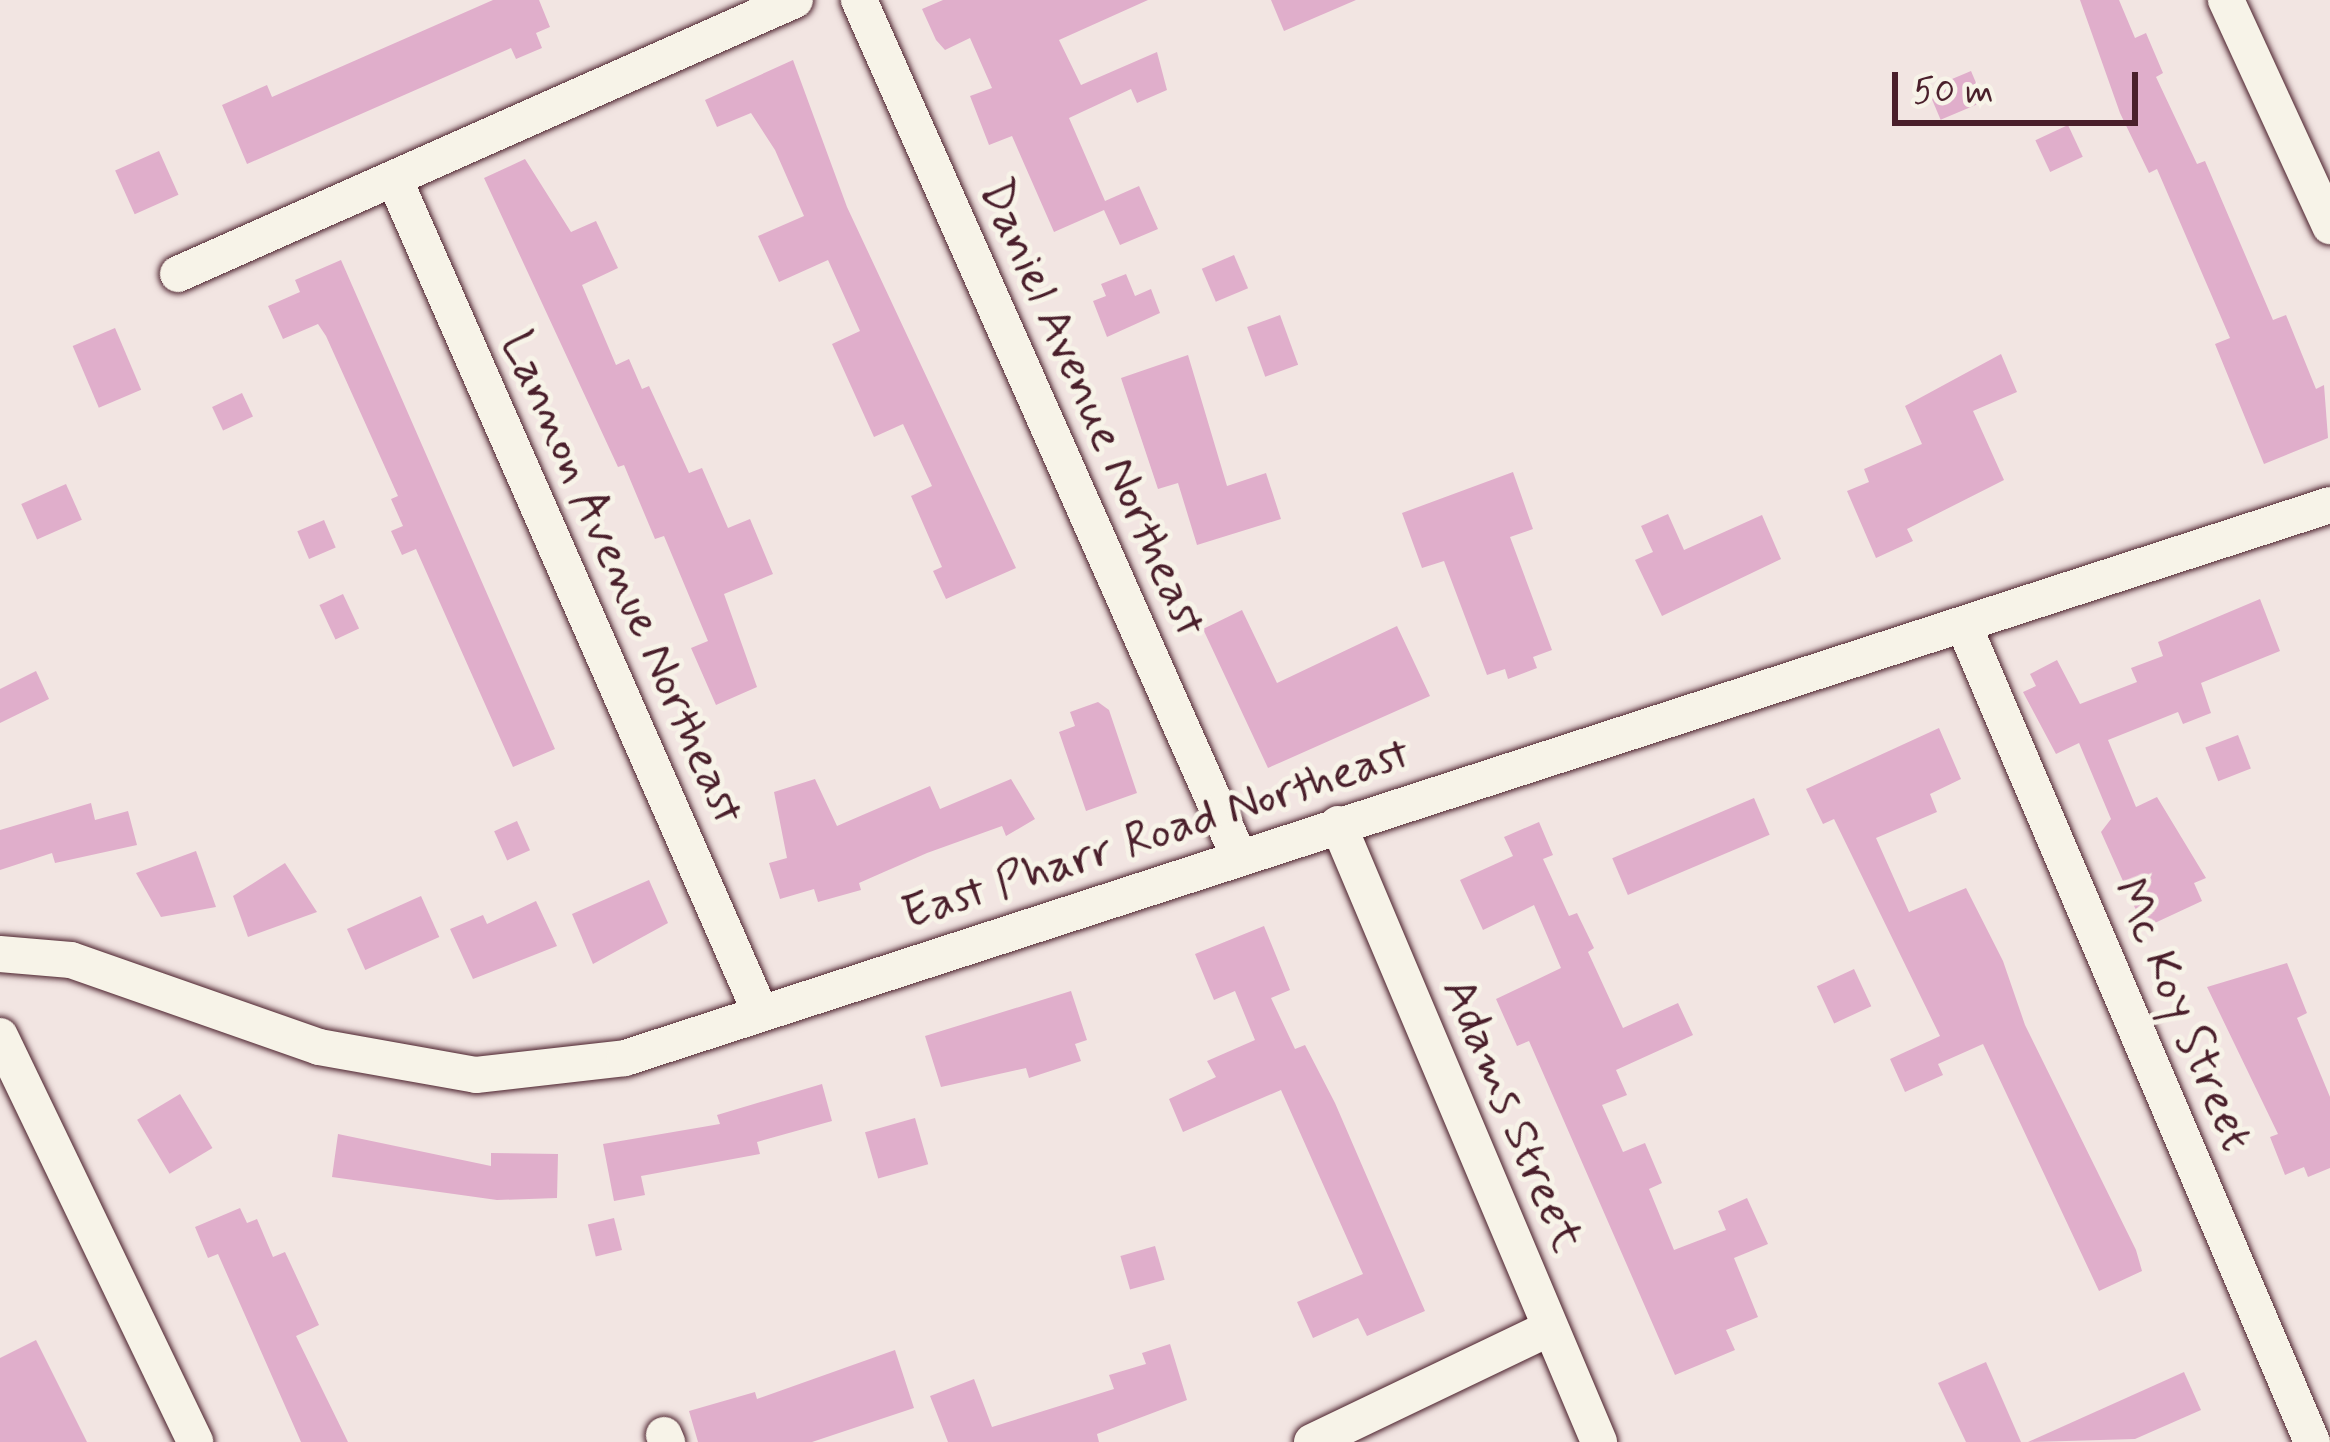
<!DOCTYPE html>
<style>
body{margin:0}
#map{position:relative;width:2330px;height:1442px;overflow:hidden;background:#f2e5e2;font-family:Mynerve,sans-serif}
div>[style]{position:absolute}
.building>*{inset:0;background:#e0aecb;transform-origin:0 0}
.roads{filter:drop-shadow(0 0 3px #4a1f2b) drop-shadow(0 0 3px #4a1f2b)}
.minor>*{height:36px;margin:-18px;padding:0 18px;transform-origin:18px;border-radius:18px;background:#f7f3e8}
span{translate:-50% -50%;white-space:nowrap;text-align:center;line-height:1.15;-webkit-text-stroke:10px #f7f3e8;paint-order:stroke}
.street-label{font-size:48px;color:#4a1f2b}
.scale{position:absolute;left:1892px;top:72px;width:246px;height:54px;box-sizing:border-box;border:6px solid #4a1f2b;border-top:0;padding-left:15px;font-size:36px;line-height:42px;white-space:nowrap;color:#4a1f2b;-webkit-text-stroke:9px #f7f3e8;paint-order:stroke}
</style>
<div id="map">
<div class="building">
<div style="clip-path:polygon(493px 0,539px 0,550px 27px,536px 33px,542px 48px,516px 59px,511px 48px,247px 164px,222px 105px,267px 85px,272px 97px)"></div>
<div style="clip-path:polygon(943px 0,1148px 0,1059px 40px,1081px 85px,1157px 52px,1167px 90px,1137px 103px,1131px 89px,1069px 118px,1105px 201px,1139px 186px,1158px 229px,1120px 245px,1104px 210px,1054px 232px,1012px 136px,989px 145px,970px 96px,992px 88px,970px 38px,945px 50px,936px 40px,922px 9px)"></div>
<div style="clip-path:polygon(1271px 0,1356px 0,1284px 31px)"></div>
<div style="clip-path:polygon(2080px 0,2119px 0,2135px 38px,2146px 33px,2163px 73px,2156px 77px,2197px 164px,2205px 161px,2273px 320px,2286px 315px,2316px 389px,2324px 385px,2328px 438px,2264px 464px,2215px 344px,2230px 338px,2157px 169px,2149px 173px,2120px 113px)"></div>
<div style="clip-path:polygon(793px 60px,847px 207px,1016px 568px,946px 599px,933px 571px,942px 567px,911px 496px,932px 486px,903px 424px,874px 437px,832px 344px,860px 331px,828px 260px,779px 282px,758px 236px,804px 216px,775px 150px,751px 113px,717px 127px,705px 100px)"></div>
<div style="left:1971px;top:71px;width:33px;height:47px;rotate:67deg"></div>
<div style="left:2068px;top:125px;width:35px;height:36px;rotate:65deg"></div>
<div style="left:159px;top:151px;width:48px;height:48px;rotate:66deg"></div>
<div style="clip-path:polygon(525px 159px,571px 232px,596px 221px,618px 268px,582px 285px,616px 365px,629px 359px,642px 389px,649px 386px,689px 473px,702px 468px,728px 528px,750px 519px,773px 574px,724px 594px,757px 687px,716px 705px,691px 648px,708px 641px,664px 536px,655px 539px,624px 465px,618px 467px,484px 178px)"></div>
<div style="left:1234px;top:255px;width:36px;height:35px;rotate:67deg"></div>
<div style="clip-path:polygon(341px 260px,555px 749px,513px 767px,416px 549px,402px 555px,391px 531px,403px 526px,391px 499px,398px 496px,326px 336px,318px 324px,283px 339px,268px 306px,300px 292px,295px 280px)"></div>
<div style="clip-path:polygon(1126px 274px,1135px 296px,1151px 289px,1160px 313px,1107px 337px,1093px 301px,1106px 296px,1101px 284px)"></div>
<div style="left:1280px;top:315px;width:53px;height:35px;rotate:70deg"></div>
<div style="left:115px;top:328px;width:67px;height:46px;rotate:67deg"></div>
<div style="clip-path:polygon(2001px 354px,2017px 392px,1973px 411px,2004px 480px,1907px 529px,1913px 541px,1876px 558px,1847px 491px,1869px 482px,1864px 469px,1922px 444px,1905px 406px)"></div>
<div style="clip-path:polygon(1188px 355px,1227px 486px,1266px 473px,1281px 519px,1197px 545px,1178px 483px,1158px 489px,1121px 378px)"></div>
<div style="left:242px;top:393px;width:26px;height:33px;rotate:65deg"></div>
<div style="clip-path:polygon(1513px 472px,1533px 529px,1510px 537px,1552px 650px,1533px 657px,1537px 668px,1508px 679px,1505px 669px,1487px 675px,1444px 561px,1422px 568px,1402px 513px)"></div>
<div style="left:66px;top:484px;width:39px;height:49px;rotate:66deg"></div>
<div style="clip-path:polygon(1668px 514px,1684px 550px,1762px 515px,1781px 559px,1662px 616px,1635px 560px,1653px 552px,1641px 526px)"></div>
<div style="left:324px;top:520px;width:30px;height:29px;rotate:67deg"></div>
<div style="left:343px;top:594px;width:38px;height:26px;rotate:65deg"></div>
<div style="clip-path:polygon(2260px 599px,2280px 651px,2201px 683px,2211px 713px,2183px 724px,2178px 712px,2108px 740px,2136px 807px,2157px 797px,2206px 878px,2194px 883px,2202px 901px,2144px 928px,2101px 832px,2111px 819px,2079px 743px,2056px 754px,2023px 692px,2036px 686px,2030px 674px,2057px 660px,2080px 704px,2137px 682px,2131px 668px,2163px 656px,2158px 642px)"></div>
<div style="clip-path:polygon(1242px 610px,1277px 683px,1397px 626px,1430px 696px,1268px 768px,1203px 629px)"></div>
<div style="clip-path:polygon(36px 671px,49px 699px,0 723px,0 689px)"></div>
<div style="clip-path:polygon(1098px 702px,1109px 710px,1137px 793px,1086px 811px,1059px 732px,1075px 726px,1070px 712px)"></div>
<div style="clip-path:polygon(1939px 728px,1961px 779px,1930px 794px,1937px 812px,1876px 838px,1909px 912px,1966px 888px,2003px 961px,2025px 1025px,2136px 1250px,2142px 1271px,2099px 1291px,1983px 1044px,1938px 1064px,1943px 1075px,1905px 1092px,1890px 1059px,1940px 1036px,1834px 819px,1823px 824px,1806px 789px)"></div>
<div style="left:2238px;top:735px;width:36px;height:35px;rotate:69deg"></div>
<div style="clip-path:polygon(815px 779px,837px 826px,930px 786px,940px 809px,1011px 779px,1035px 819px,1006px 836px,1002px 826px,927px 853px,859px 883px,861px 890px,818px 902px,814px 889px,780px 899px,769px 863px,787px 858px,774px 792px)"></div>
<div style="left:1754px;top:798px;width:40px;height:154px;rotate:67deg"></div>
<div style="clip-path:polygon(91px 803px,95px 820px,128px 811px,137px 845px,55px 863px,52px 853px,0 870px,0 830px)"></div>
<div style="left:517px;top:821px;width:32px;height:25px;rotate:66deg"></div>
<div style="clip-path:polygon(1539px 822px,1553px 855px,1543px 859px,1569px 916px,1577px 913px,1594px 948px,1588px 952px,1623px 1028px,1678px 1003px,1693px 1035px,1616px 1070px,1627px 1095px,1602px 1105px,1623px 1152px,1645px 1143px,1662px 1183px,1649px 1189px,1674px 1250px,1726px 1230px,1718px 1211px,1747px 1198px,1768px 1244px,1734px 1258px,1758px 1317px,1726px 1330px,1735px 1350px,1675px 1375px,1529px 1041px,1517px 1046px,1496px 999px,1561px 968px,1534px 905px,1483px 930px,1460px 880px,1513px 856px,1504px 837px)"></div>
<div style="clip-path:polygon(196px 851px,216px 907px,161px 917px,136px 873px)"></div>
<div style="clip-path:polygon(285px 863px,317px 912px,248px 937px,233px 896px)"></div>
<div style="clip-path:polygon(649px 880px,668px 923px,593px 964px,572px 914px)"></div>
<div style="left:421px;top:896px;width:45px;height:81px;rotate:66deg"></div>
<div style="clip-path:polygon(536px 901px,557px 946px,473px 979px,450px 929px,483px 915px,487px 924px)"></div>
<div style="clip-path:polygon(1264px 926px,1290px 990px,1271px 998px,1295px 1049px,1305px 1045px,1335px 1103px,1425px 1311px,1367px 1336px,1358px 1318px,1313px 1338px,1297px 1302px,1363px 1274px,1281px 1090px,1183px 1132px,1169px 1099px,1216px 1077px,1207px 1061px,1255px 1040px,1235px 991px,1214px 1000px,1195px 954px)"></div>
<div style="clip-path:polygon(2287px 963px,2307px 1013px,2297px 1018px,2330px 1097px,2330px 1168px,2308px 1177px,2304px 1167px,2285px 1175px,2270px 1137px,2278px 1134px,2207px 987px)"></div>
<div style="left:1854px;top:969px;width:41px;height:41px;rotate:65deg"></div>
<div style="clip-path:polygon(1071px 991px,1087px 1040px,1075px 1044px,1081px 1061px,1029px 1078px,1026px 1068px,941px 1087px,925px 1036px)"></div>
<div style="clip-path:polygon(822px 1084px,832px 1121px,757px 1142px,760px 1154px,641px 1176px,645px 1195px,614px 1201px,603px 1144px,720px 1124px,717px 1115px)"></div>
<div style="left:180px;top:1094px;width:63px;height:50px;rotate:59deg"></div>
<div style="left:915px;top:1118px;width:48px;height:52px;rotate:74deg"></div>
<div style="clip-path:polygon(338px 1134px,491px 1166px,491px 1153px,558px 1154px,557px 1198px,497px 1200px,332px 1177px)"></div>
<div style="clip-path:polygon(240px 1208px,247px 1223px,257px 1219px,273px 1257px,285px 1252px,319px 1325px,296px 1336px,348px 1442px,301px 1442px,218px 1254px,208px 1258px,195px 1227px)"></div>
<div style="left:614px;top:1218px;width:33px;height:27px;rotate:76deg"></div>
<div style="left:1155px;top:1246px;width:35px;height:36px;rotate:74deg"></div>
<div style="clip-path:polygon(36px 1340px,87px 1442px,0 1442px,0 1358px)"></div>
<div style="clip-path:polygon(1170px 1344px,1187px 1400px,1097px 1434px,1099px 1442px,948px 1442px,930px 1396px,974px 1379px,992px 1427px,1114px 1389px,1109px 1375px,1146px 1364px,1142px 1353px)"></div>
<div style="clip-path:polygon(895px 1350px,914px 1408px,812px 1442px,698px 1442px,689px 1411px,755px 1392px,757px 1399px)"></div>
<div style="clip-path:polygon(1986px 1362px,2021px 1442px,1966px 1442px,1938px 1383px)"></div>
<div style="clip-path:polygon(2184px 1372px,2201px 1410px,2135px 1439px,2028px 1442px)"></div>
</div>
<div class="roads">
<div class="minor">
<div style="left:859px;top:0;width:935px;rotate:66.09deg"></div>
<div style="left:2226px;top:0;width:249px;rotate:65.3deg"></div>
<div style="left:396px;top:183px;width:905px;rotate:66.29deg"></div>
<div style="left:178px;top:274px;width:675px;rotate:-23.95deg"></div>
<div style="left:1964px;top:626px;width:887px;rotate:66.9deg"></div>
<div style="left:1338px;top:824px;width:671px;rotate:67.1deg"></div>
<div style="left:0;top:954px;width:71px;rotate:4.8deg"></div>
<div style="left:71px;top:960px;width:263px;rotate:19.3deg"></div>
<div style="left:319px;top:1047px;width:159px;rotate:10.1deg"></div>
<div style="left:476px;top:1075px;width:150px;rotate:-6.5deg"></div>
<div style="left:625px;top:1058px;width:1792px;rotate:-17.97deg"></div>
<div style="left:0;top:1036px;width:450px;rotate:64.3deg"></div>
<div style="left:664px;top:1435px;width:8px;rotate:67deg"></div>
<div style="left:1312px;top:1442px;width:264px;rotate:-25.6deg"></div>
</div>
</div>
<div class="street-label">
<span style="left:1092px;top:408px;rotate:66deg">Daniel Avenue Northeast</span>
<span style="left:622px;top:578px;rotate:66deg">Lannon Avenue Northeast</span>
<span style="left:1156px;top:834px;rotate:-18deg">East Pharr Road Northeast</span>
<span style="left:2182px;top:1015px;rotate:67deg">Mc Koy Street</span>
<span style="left:1512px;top:1115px;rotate:67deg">Adams Street</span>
</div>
<div class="scale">50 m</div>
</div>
